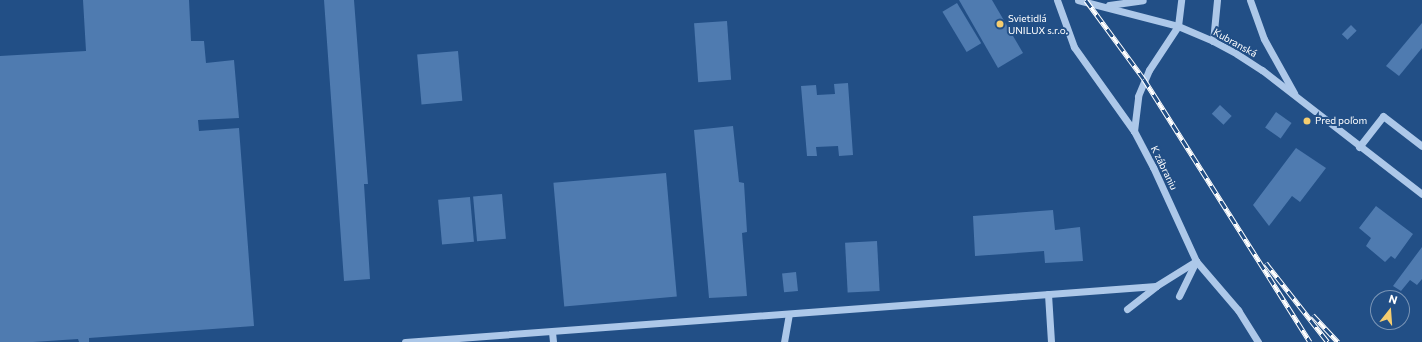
<!DOCTYPE html>
<meta charset="utf-8">
<style>
body{margin:0}
#map{position:relative;width:1422px;height:342px;overflow:hidden;background:#224f86;font-family:Commissioner,sans-serif}
div>[style]{position:absolute}
.building>*{inset:0;background:#4f7bb0;transform-origin:0 0}
.minor>*{height:7px;margin:-3.5px;padding:0 3.5px;transform-origin:3.5px;border-radius:3.5px;background:#adc8e9}
.rail>*{height:4.5px;margin-top:-2.25px;transform-origin:0;background:repeating-linear-gradient(90deg,#224f86 0 9px,#fff 0 18px);box-sizing:border-box;border-block:1px solid #fff}
.dots>*{width:11px;height:11px;translate:-50% -50%;box-sizing:border-box;border:2px solid #224f86;border-radius:50%}
span{translate:-50% -50%;white-space:nowrap;text-align:center;line-height:1.15;-webkit-text-stroke:4px #224f86;paint-order:stroke}
.poi-label{font-size:10px;color:#fff}
.left{translate:0 -50%;text-align:left}
.street-label{font-size:10px;color:#fff}
.north{position:absolute;left:1370px;top:290px;width:40px;height:40px;box-sizing:border-box;background:#224f86;border:1px solid #7a95b6;border-radius:50%;rotate:17deg;font-size:11px;font-weight:700;line-height:16px;text-align:center;color:#fff}
.north::after{content:'';display:block;margin:auto;width:14px;height:18px;background:#f5cd6f;clip-path:polygon(50% 0,100% 100%,50% 72%,0 100%)}
</style>
<div id="map">
<div class="building">
<div style="clip-path:polygon(83px 0,189px 0,191px 41px,204px 41px,206px 63px,234px 60px,239px 118px,198px 120px,199px 131px,239px 128px,254px 326px,89px 338px,89px 342px,79px 342px,78px 339px,33px 342px,0 342px,0 56px,86px 51px)"></div>
<div style="clip-path:polygon(324px 0,354px 0,368px 184px,364px 184px,370px 279px,344px 281px)"></div>
<div style="clip-path:polygon(959px 0,992px 0,1023px 53px,998px 68px)"></div>
<div style="left:957px;top:3px;width:47px;height:17px;rotate:59deg"></div>
<div style="left:727px;top:21px;width:59px;height:33px;rotate:86deg"></div>
<div style="clip-path:polygon(1422px 23px,1422px 48px,1399px 76px,1386px 66px)"></div>
<div style="left:1351px;top:25px;width:8px;height:13px;rotate:45deg"></div>
<div style="left:458px;top:51px;width:50px;height:41px;rotate:85deg"></div>
<div style="clip-path:polygon(848px 83px,853px 155px,839px 156px,838px 146px,816px 147px,817px 156px,807px 156px,801px 86px,816px 85px,817px 95px,835px 94px,834px 84px)"></div>
<div style="left:1220px;top:105px;width:16px;height:12px;rotate:43deg"></div>
<div style="left:1276px;top:112px;width:19px;height:19px;rotate:35deg"></div>
<div style="clip-path:polygon(733px 126px,739px 182px,744px 183px,747px 232px,742px 233px,747px 296px,709px 298px,694px 130px)"></div>
<div style="clip-path:polygon(1296px 148px,1326px 168px,1300px 202px,1292px 196px,1269px 226px,1253px 205px)"></div>
<div style="left:666px;top:173px;width:124px;height:113px;rotate:85deg"></div>
<div style="left:502px;top:194px;width:45px;height:29px;rotate:85deg"></div>
<div style="left:470px;top:197px;width:45px;height:32px;rotate:85deg"></div>
<div style="clip-path:polygon(1376px 206px,1413px 234px,1395px 259px,1391px 256px,1385px 262px,1366px 246px,1371px 238px,1359px 228px)"></div>
<div style="clip-path:polygon(1053px 210px,1055px 230px,1080px 227px,1083px 261px,1045px 263px,1044px 251px,975px 256px,973px 216px)"></div>
<div style="left:877px;top:241px;width:50px;height:32px;rotate:87deg"></div>
<div style="clip-path:polygon(1422px 247px,1422px 279px,1417px 285px,1410px 280px,1401px 291px,1393px 286px)"></div>
<div style="left:796px;top:272px;width:19px;height:14px;rotate:84deg"></div>
</div>
<div class="minor">
<div style="left:1057px;top:0;width:50px;rotate:70.1deg"></div>
<div style="left:1074px;top:47px;width:103px;rotate:54.5deg"></div>
<div style="left:1134px;top:131px;width:41px;rotate:62.2deg"></div>
<div style="left:1153px;top:167px;width:103px;rotate:65.4deg"></div>
<div style="left:1196px;top:261px;width:65px;rotate:49.4deg"></div>
<div style="left:1238px;top:310px;width:38px;rotate:58deg"></div>
<div style="left:1078px;top:0;width:103px;rotate:14.6deg"></div>
<div style="left:1178px;top:26px;width:38px;rotate:23deg"></div>
<div style="left:1213px;top:41px;width:27px;rotate:28deg"></div>
<div style="left:1237px;top:54px;width:30px;rotate:33deg"></div>
<div style="left:1262px;top:70px;width:202px;rotate:37.8deg"></div>
<div style="left:1250px;top:0;width:41px;rotate:70.3deg"></div>
<div style="left:1264px;top:39px;width:62px;rotate:60.9deg"></div>
<div style="left:1109px;top:5px;width:34px;rotate:-8deg"></div>
<div style="left:1213px;top:41px;width:41px;rotate:-84.4deg"></div>
<div style="left:1134px;top:131px;width:35px;rotate:-83deg"></div>
<div style="left:1138px;top:96px;width:28px;rotate:-67deg"></div>
<div style="left:1149px;top:70px;width:53px;rotate:-56.6deg"></div>
<div style="left:1178px;top:26px;width:26px;rotate:-83deg"></div>
<div style="left:1359px;top:147px;width:39px;rotate:-52deg"></div>
<div style="left:1383px;top:116px;width:49px;rotate:37.6deg"></div>
<div style="left:1048px;top:294px;width:48px;rotate:86.4deg"></div>
<div style="left:1179px;top:296px;width:39px;rotate:-64deg"></div>
<div style="left:1127px;top:309px;width:37px;rotate:-38deg"></div>
<div style="left:552px;top:332px;width:10px;rotate:84deg"></div>
<div style="left:405px;top:342px;width:753px;rotate:-4.26deg"></div>
<div style="left:1156px;top:286px;width:47px;rotate:-32deg"></div>
<div style="left:784px;top:342px;width:28px;rotate:-80deg"></div>
</div>
<div class="rail">
<div style="left:1086px;top:0;width:98px;rotate:53.7deg"></div>
<div style="left:1144px;top:79px;width:311px;rotate:57.7deg"></div>
<div style="left:1266px;top:263px;width:100px;rotate:51.9deg"></div>
<div style="left:1313px;top:315px;width:37px;rotate:47deg"></div>
</div>
<div class="dots">
<div style="left:1000px;top:24px;background:#f5cd6f"></div>
<div style="left:1307px;top:121px;background:#f5cd6f"></div>
</div>
<div class="poi-label">
<span class="left" style="left:1008px;top:24px">Svietidlá<br>UNILUX s.r.o.</span>
<span class="left" style="left:1315px;top:121px">Pred poľom</span>
</div>
<div class="street-label">
<span style="left:1235px;top:43px;rotate:29deg">Kubranská</span>
<span style="left:1164px;top:168px;rotate:64deg">K zábraniu</span>
</div>
<div class="north">N</div>
</div>
